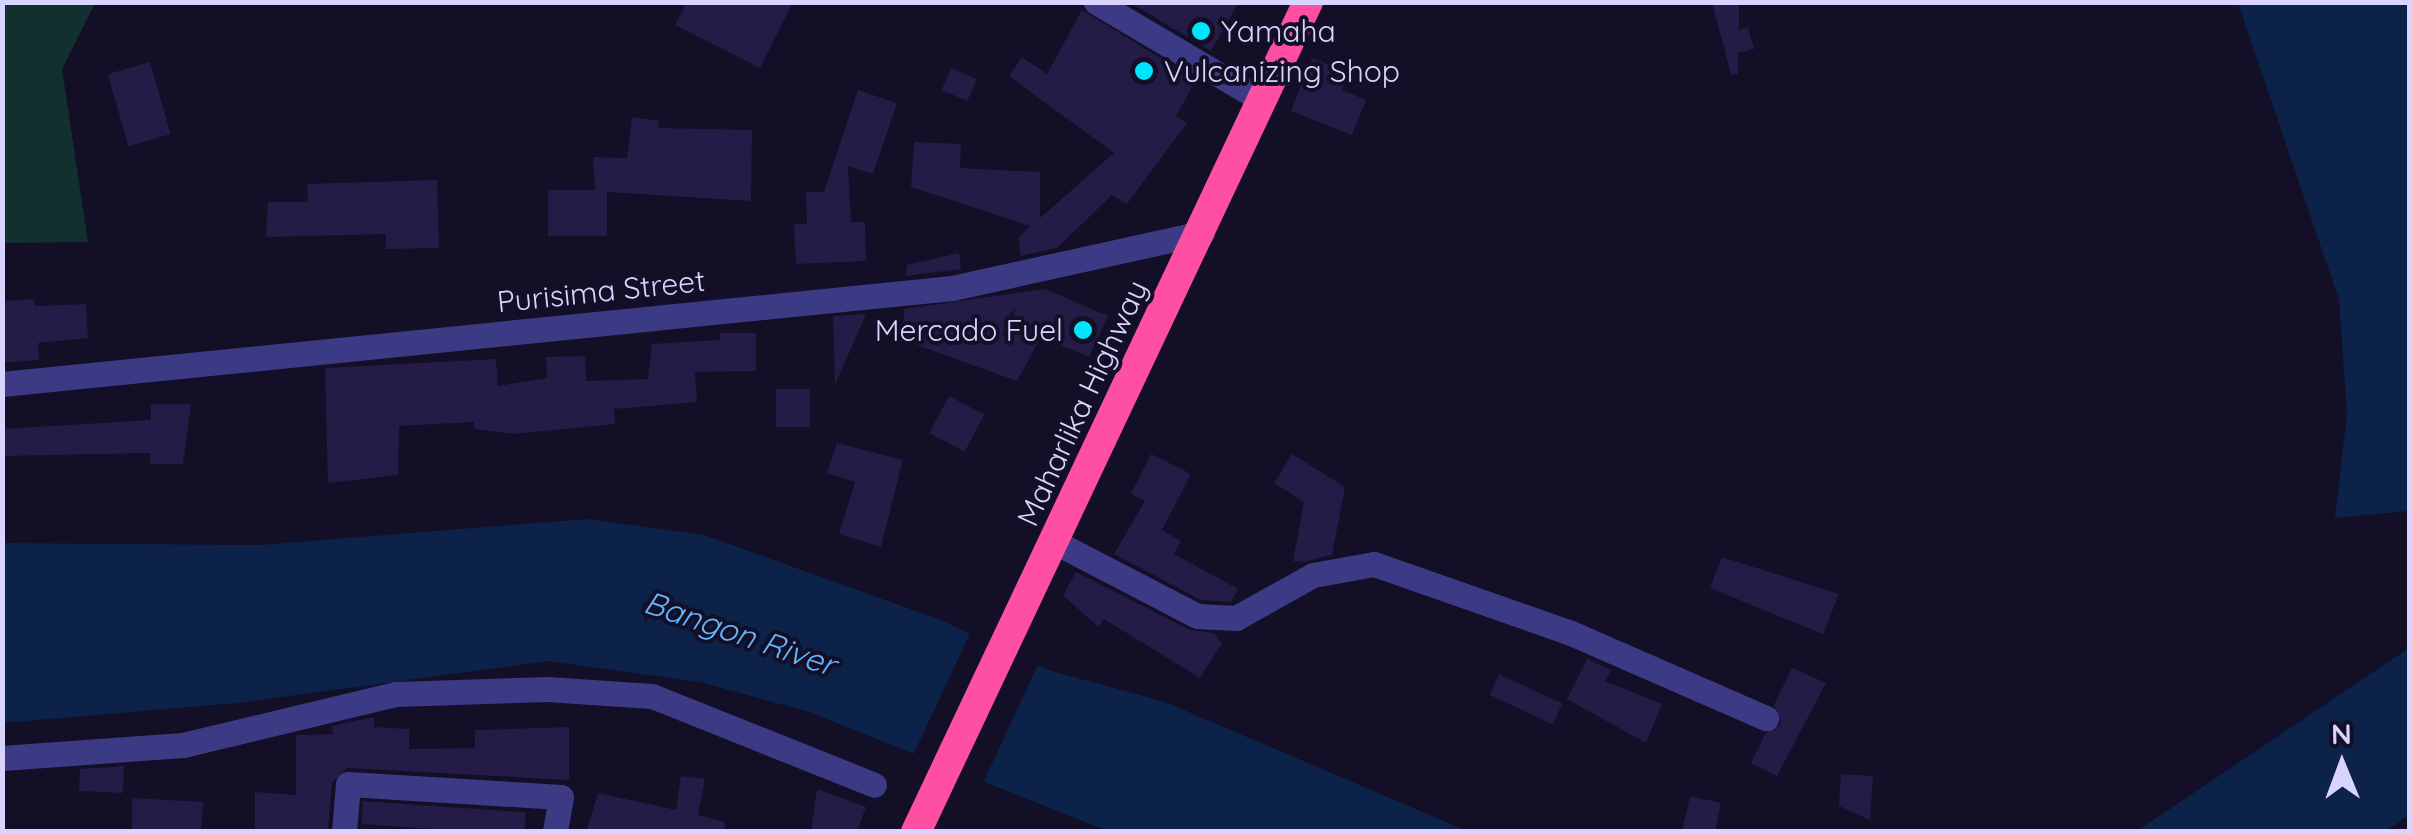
<!DOCTYPE html>
<style>
body{margin:0}
#map{position:relative;width:2412px;height:834px;overflow:hidden;background:#130f26;font-family:Quicksand,sans-serif}
div>[style]{position:absolute}
.green>*{inset:0;background:#12302f}
.water>*{inset:0;background:#0c2248}
.pier>*{inset:0;background:#130f26;transform-origin:0 0}
.building>*{inset:0;background:#241b47;transform-origin:0 0}
.minor>*{height:25px;margin:-12.5px;padding:0 12.5px;transform-origin:12.5px;border-radius:12.5px;background:#3d3a85}
.highway>*{height:30px;margin:-15px;padding:0 15px;transform-origin:15px;border-radius:15px;background:#ff4fa3}
.dots>*{width:28px;height:28px;translate:-50% -50%;box-sizing:border-box;border:5px solid #130f26;border-radius:50%}
span{translate:-50% -50%;white-space:nowrap;text-align:center;line-height:1.15;-webkit-text-stroke:8px #130f26;paint-order:stroke}
.poi-label{font-size:30px;color:#d9d4ff}
.left{translate:0 -50%;text-align:left}
.right{translate:-100% -50%;text-align:right}
.street-label{font-size:30px;color:#d9d4ff}
.water-label{font-size:32px;color:#62b6ff;font-style:italic}
.frame{position:absolute;inset:0;border:5px solid #d9d4ff;pointer-events:none}
.north{position:absolute;left:2292px;top:714px;width:100px;height:100px;-webkit-text-stroke:8px #130f26;paint-order:stroke;rotate:359deg;font-size:28px;font-weight:700;line-height:40px;text-align:center;color:#d9d4ff}
.north::after{content:'';display:block;margin:auto;width:35px;height:45px;background:#d9d4ff;clip-path:polygon(50% 0,100% 100%,50% 72%,0 100%)}
</style>
<div id="map">
<div class="green">
<div style="clip-path:polygon(2px 3px,95px 3px,62px 69px,88px 242px,3px 243px)"></div>
</div>
<div class="water">
<div style="clip-path:polygon(2238px 3px,2409px 3px,2409px 511px,2335px 518px,2347px 414px,2339px 300px)"></div>
<div style="clip-path:polygon(587px 519px,704px 535px,941px 620px,1048px 670px,1165px 702px,1467px 831px,1108px 831px,809px 712px,700px 682px,548px 661px,237px 703px,3px 723px,3px 543px,260px 545px)"></div>
<div style="clip-path:polygon(2409px 648px,2409px 815px,2386px 831px,2137px 831px)"></div>
</div>
<div class="pier">
<div style="left:972px;top:629px;width:75px;height:143px;rotate:25deg"></div>
</div>
<div class="building">
<div style="clip-path:polygon(687px 2px,793px 2px,760px 68px,675px 25px)"></div>
<div style="clip-path:polygon(1129px 2px,1239px 2px,1211px 51px)"></div>
<div style="clip-path:polygon(1712px 2px,1739px 2px,1739px 30px,1748px 27px,1754px 49px,1738px 53px,1738px 74px,1731px 75px)"></div>
<div style="clip-path:polygon(1082px 10px,1196px 80px,1176px 116px,1187px 123px,1127px 204px,1112px 195px,1057px 248px,1020px 256px,1019px 237px,1030px 226px,911px 187px,914px 142px,961px 144px,960px 168px,1040px 172px,1040px 218px,1114px 153px,1009px 76px,1022px 57px,1047px 74px)"></div>
<div style="clip-path:polygon(1312px 58px,1348px 72px,1342px 90px,1366px 100px,1352px 135px,1291px 111px)"></div>
<div style="left:150px;top:62px;width:75px;height:44px;rotate:74deg"></div>
<div style="left:951px;top:68px;width:28px;height:24px;rotate:23deg"></div>
<div style="clip-path:polygon(858px 90px,897px 103px,873px 174px,848px 166px,851px 222px,865px 222px,866px 261px,796px 264px,794px 224px,807px 224px,806px 192px,824px 192px)"></div>
<div style="clip-path:polygon(632px 117px,659px 121px,658px 128px,752px 130px,751px 201px,607px 192px,607px 236px,548px 236px,548px 190px,595px 190px,593px 157px,627px 158px)"></div>
<div style="clip-path:polygon(437px 180px,439px 248px,386px 249px,386px 234px,266px 237px,268px 202px,308px 202px,307px 184px)"></div>
<div style="clip-path:polygon(959px 253px,961px 269px,906px 276px,907px 265px)"></div>
<div style="clip-path:polygon(1045px 289px,1108px 316px,1089px 357px,1041px 337px,1017px 381px,903px 340px,904px 309px)"></div>
<div style="clip-path:polygon(34px 299px,35px 306px,86px 304px,88px 338px,38px 343px,39px 360px,2px 363px,2px 301px)"></div>
<div style="clip-path:polygon(866px 314px,835px 385px,833px 316px)"></div>
<div style="clip-path:polygon(720px 333px,756px 333px,756px 371px,695px 372px,697px 402px,614px 409px,615px 424px,513px 434px,474px 429px,474px 422px,399px 426px,398px 475px,328px 483px,325px 368px,496px 359px,498px 386px,547px 378px,546px 357px,585px 356px,586px 381px,648px 379px,652px 344px,720px 340px)"></div>
<div style="left:810px;top:389px;width:38px;height:34px;rotate:90deg"></div>
<div style="left:949px;top:396px;width:40px;height:42px;rotate:28deg"></div>
<div style="clip-path:polygon(151px 404px,191px 404px,183px 464px,150px 464px,150px 453px,2px 456px,2px 429px,151px 420px)"></div>
<div style="clip-path:polygon(837px 443px,903px 460px,881px 547px,839px 534px,855px 482px,827px 473px)"></div>
<div style="clip-path:polygon(1151px 454px,1191px 474px,1162px 530px,1181px 541px,1174px 554px,1238px 589px,1231px 602px,1201px 600px,1114px 554px,1145px 501px,1131px 494px)"></div>
<div style="clip-path:polygon(1292px 454px,1345px 487px,1332px 555px,1302px 562px,1293px 561px,1304px 502px,1274px 483px)"></div>
<div style="clip-path:polygon(1722px 557px,1839px 594px,1823px 634px,1710px 588px)"></div>
<div style="clip-path:polygon(1076px 572px,1190px 630px,1214px 633px,1222px 643px,1200px 678px,1104px 619px,1098px 627px,1063px 595px)"></div>
<div style="clip-path:polygon(1587px 659px,1611px 670px,1605px 681px,1662px 704px,1646px 743px,1567px 699px)"></div>
<div style="clip-path:polygon(1792px 668px,1826px 683px,1777px 776px,1751px 763px,1765px 734px,1781px 724px,1774px 705px)"></div>
<div style="left:1499px;top:674px;width:70px;height:23px;rotate:25deg"></div>
<div style="clip-path:polygon(374px 717px,374px 727px,409px 729px,409px 749px,475px 748px,475px 730px,569px 727px,569px 780px,348px 768px,332px 782px,328px 832px,255px 832px,255px 792px,296px 795px,296px 735px,333px 734px,332px 726px)"></div>
<div style="clip-path:polygon(124px 766px,123px 793px,79px 791px,80px 769px)"></div>
<div style="clip-path:polygon(1841px 774px,1873px 776px,1870px 820px,1839px 806px)"></div>
<div style="clip-path:polygon(681px 776px,705px 779px,698px 815px,725px 822px,724px 832px,586px 832px,598px 793px,676px 810px)"></div>
<div style="clip-path:polygon(817px 789px,866px 807px,857px 832px,811px 832px)"></div>
<div style="clip-path:polygon(1690px 796px,1721px 803px,1715px 832px,1682px 832px)"></div>
<div style="clip-path:polygon(132px 798px,203px 802px,201px 832px,132px 832px)"></div>
<div style="left:363px;top:801px;width:163px;height:23px;rotate:4deg"></div>
</div>
<div class="minor">
<div style="left:1096px;top:2px;width:193px;rotate:30.6deg"></div>
<div style="left:2px;top:384px;width:955px;rotate:-5.77deg"></div>
<div style="left:952px;top:288px;width:256px;rotate:-12.4deg"></div>
<div style="left:1055px;top:542px;width:160px;rotate:27.5deg"></div>
<div style="left:1197px;top:616px;width:39px;rotate:3deg"></div>
<div style="left:1236px;top:618px;width:88px;rotate:-29.2deg"></div>
<div style="left:1313px;top:575px;width:62px;rotate:-10.2deg"></div>
<div style="left:1374px;top:564px;width:209px;rotate:19.3deg"></div>
<div style="left:1571px;top:633px;width:213px;rotate:23.6deg"></div>
<div style="left:2px;top:758px;width:181px;rotate:-4.1deg"></div>
<div style="left:183px;top:745px;width:219px;rotate:-13.5deg"></div>
<div style="left:396px;top:694px;width:151px;rotate:-1.9deg"></div>
<div style="left:547px;top:689px;width:105px;rotate:3.8deg"></div>
<div style="left:652px;top:696px;width:239px;rotate:21.8deg"></div>
<div style="left:344px;top:832px;width:48px;rotate:-85.2deg"></div>
<div style="left:348px;top:784px;width:213px;rotate:3.5deg"></div>
<div style="left:561px;top:797px;width:36px;rotate:100deg"></div>
</div>
<div class="highway">
<div style="left:916px;top:832px;width:918px;rotate:-64.72deg"></div>
</div>
<div class="dots">
<div style="left:1201px;top:31px;background:#00e5ff"></div>
<div style="left:1144px;top:71px;background:#00e5ff"></div>
<div style="left:1083px;top:330px;background:#00e5ff"></div>
</div>
<div class="poi-label">
<span class="left" style="left:1221px;top:31px">Yamaha</span>
<span class="left" style="left:1164px;top:71px">Vulcanizing Shop</span>
<span class="right" style="left:1063px;top:330px">Mercado Fuel</span>
</div>
<div class="street-label">
<span style="left:601px;top:291px;rotate:-6deg">Purisima Street</span>
<span style="left:1082px;top:403px;rotate:-65deg">Maharlika Highway</span>
</div>
<div class="water-label">
<span style="left:740px;top:633px;rotate:19deg">Bangon River</span>
</div>
<div class="frame"></div>
<div class="north">N</div>
</div>
